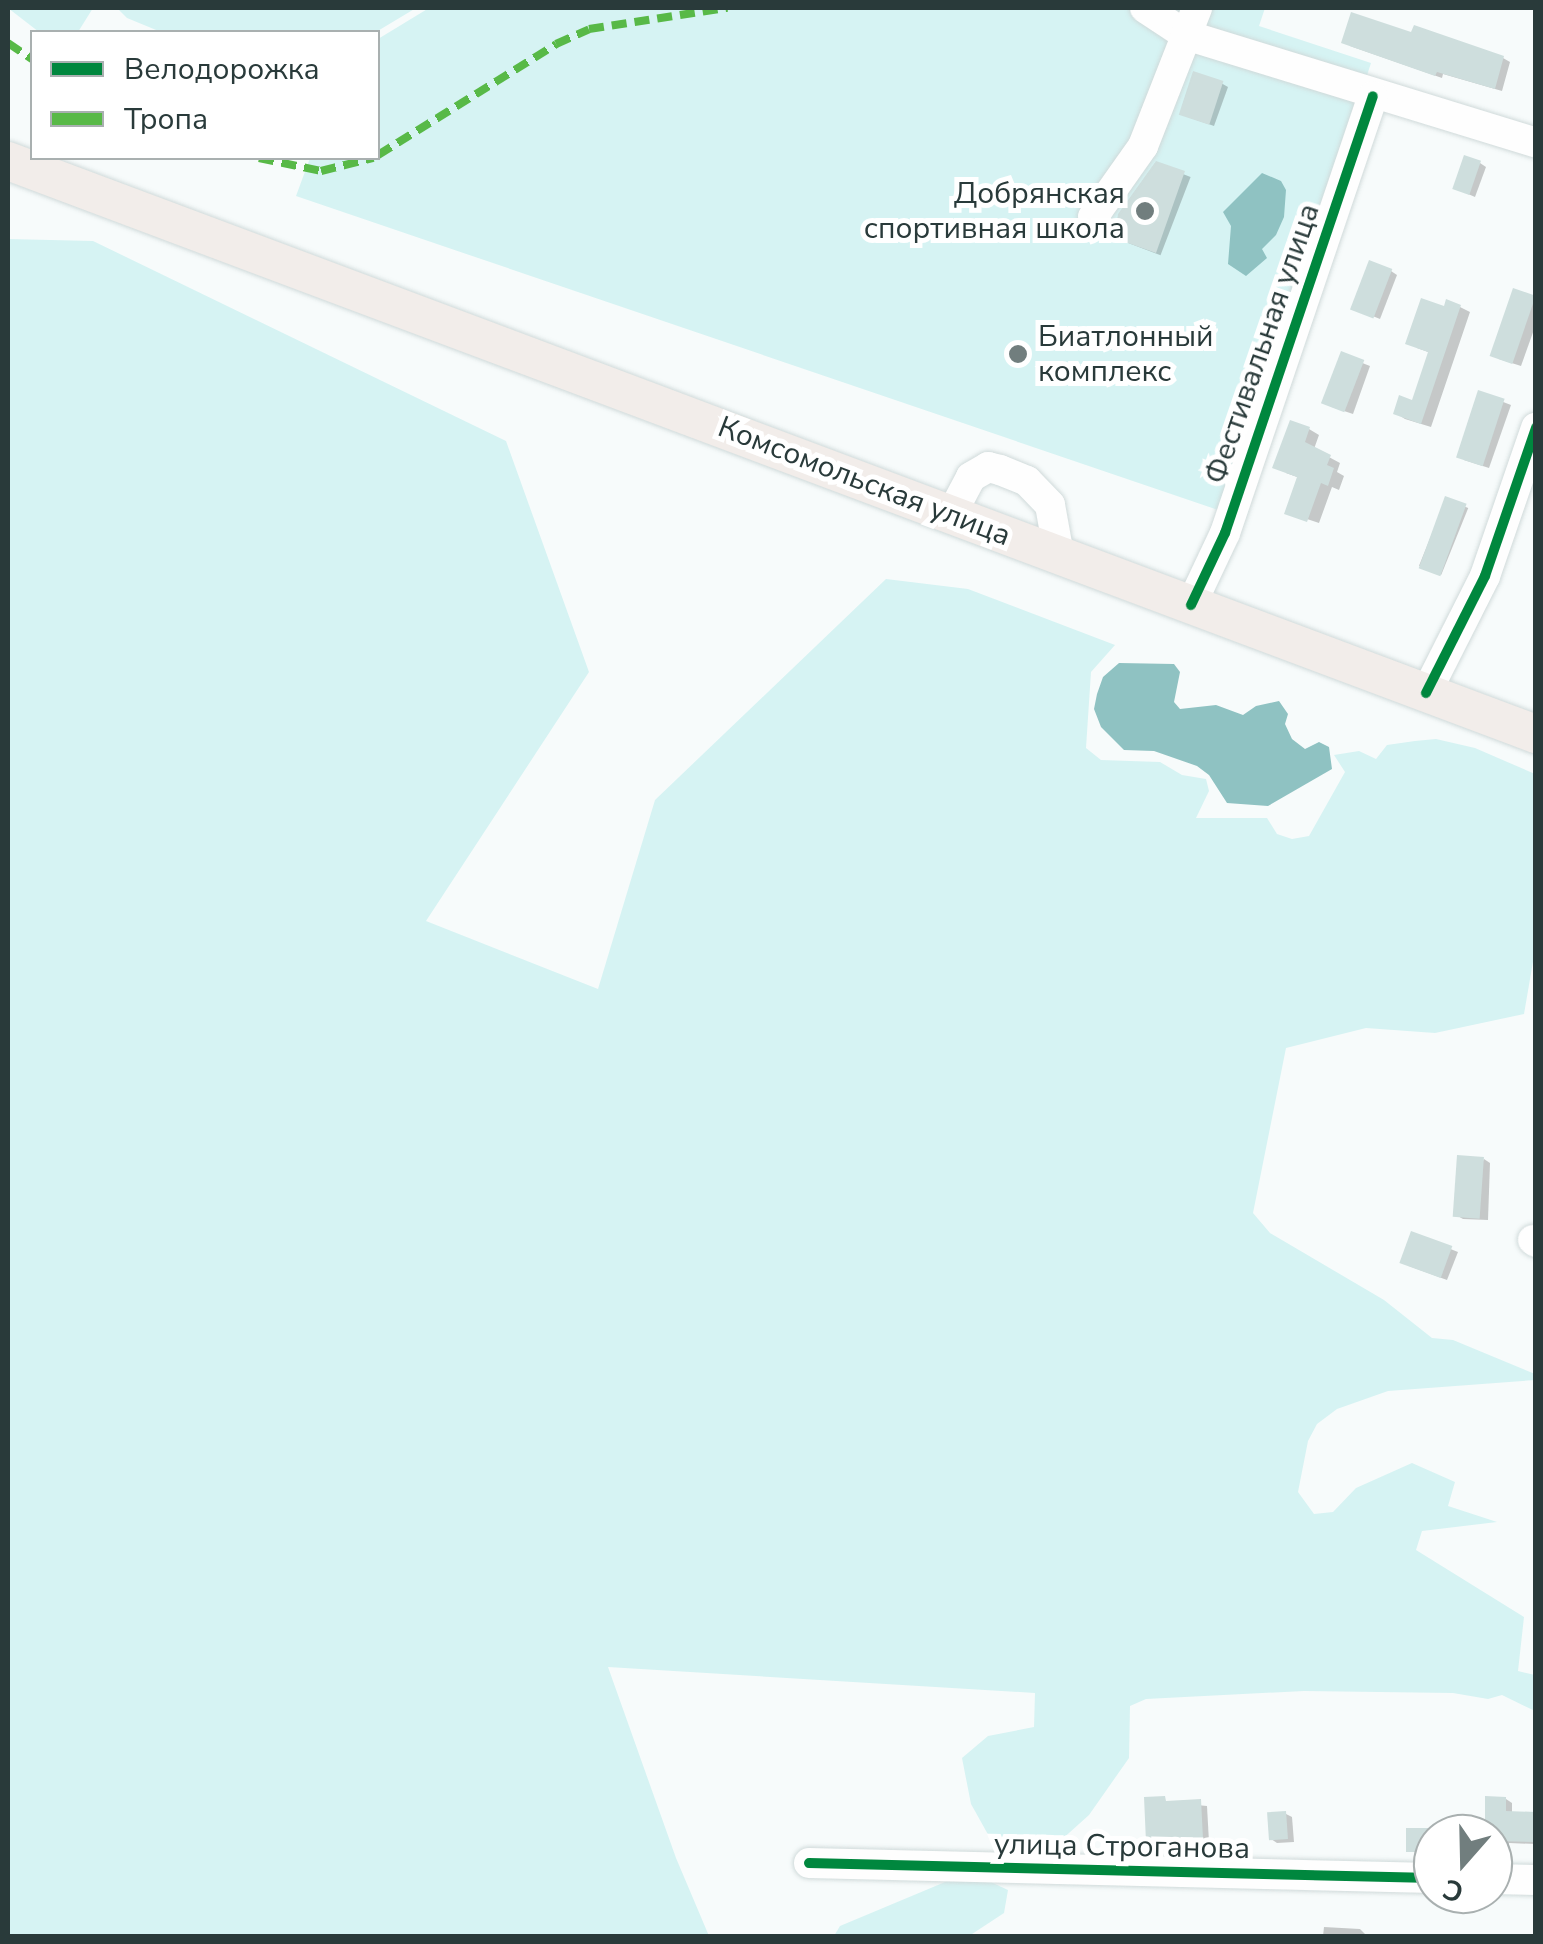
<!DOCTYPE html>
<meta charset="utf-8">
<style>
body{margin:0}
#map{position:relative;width:1543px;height:1944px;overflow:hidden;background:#f7fbfb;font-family:"Nunito Sans",sans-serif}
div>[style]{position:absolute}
.green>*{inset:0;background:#d6f3f3}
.water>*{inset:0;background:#8fc2c2}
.shadow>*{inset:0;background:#0003;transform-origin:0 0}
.building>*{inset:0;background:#cededd;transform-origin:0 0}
.roads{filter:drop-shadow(0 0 2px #d0dada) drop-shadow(0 0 2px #d0dada)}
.minor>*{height:30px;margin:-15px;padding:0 15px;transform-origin:15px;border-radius:15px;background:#fefefe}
.major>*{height:38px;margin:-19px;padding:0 19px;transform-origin:19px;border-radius:19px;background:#f2edea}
.quiet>*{height:8px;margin-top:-4px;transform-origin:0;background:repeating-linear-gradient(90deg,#58b947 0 15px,transparent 0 23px)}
.cycleway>*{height:10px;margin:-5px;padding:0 5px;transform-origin:5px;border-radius:5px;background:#00873e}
.dots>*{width:28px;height:28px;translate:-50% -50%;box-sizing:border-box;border:5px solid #fff;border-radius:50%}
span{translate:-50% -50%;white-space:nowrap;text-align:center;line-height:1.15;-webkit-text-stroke:10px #fff;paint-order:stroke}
.poi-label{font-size:30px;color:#293a3a}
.right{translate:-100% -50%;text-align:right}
.left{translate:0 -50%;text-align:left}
.street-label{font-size:30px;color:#293a3a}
.frame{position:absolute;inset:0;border:10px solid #293a3a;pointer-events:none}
.legend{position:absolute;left:30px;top:30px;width:350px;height:130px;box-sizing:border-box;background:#fff;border:2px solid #a9b0b0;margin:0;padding:12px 18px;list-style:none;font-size:30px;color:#293a3a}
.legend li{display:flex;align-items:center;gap:20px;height:50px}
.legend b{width:50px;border:2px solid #a9b0b0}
.north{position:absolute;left:1413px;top:1814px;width:100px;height:100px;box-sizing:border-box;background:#fff;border:2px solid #a9b0b0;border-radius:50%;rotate:200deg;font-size:28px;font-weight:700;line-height:40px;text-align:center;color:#293a3a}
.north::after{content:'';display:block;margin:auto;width:35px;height:45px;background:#717e7e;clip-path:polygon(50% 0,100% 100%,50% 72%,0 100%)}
</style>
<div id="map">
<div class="green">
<div style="clip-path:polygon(8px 8px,93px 8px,78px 32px,39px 32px)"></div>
<div style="clip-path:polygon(117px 8px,416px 8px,376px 32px,161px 32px,127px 18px)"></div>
<div style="clip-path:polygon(429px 8px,1265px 8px,1259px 26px,1371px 63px,1224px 512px,296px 196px,310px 158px,378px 158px,378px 39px)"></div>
<div style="clip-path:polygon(8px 239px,93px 241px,506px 441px,589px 672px,426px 921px,598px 989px,655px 800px,886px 579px,968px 589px,1115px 645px,1091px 672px,1086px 748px,1101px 760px,1160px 762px,1182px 775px,1206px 779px,1209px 791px,1196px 818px,1267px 818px,1277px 834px,1292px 839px,1309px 836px,1345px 772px,1334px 755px,1359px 751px,1376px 759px,1387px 745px,1415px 741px,1436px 739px,1475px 748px,1535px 774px,1535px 950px,1524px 1014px,1435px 1033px,1366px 1028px,1286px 1048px,1253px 1213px,1270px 1233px,1384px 1300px,1432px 1338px,1453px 1340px,1535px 1374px,1535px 1380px,1388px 1391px,1337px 1409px,1317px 1424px,1308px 1441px,1298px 1492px,1314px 1514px,1333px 1512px,1356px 1488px,1412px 1463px,1455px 1482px,1448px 1506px,1497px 1522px,1422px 1531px,1416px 1550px,1524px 1617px,1518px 1671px,1535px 1675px,1535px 1711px,1502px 1695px,1488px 1699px,1453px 1693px,1304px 1691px,1146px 1699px,1130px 1706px,1129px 1758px,1089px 1815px,1040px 1859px,990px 1838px,971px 1804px,962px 1758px,988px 1736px,1034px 1727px,1035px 1693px,608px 1667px,676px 1858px,709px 1936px,8px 1936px)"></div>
<div style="clip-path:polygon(969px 1872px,1008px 1890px,1004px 1913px,969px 1936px,834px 1936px,840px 1926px)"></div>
</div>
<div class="water">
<div style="clip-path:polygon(1262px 173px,1281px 181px,1286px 190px,1284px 217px,1276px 235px,1262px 249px,1267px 258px,1246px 276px,1228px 264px,1231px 226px,1223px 212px)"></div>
<div style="clip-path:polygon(1119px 663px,1174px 664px,1180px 672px,1174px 702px,1180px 709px,1216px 705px,1243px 715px,1256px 706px,1279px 701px,1288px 714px,1285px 724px,1292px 739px,1305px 749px,1319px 742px,1329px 747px,1332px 769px,1268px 806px,1227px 803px,1209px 775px,1197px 766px,1154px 751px,1124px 750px,1101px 727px,1094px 709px,1097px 694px,1103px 677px)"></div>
</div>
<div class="shadow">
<div style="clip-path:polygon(1350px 46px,1503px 58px,1510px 62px,1502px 91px,1443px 74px,1442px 78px)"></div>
<div style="clip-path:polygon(1221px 83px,1228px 87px,1214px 126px,1185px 116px)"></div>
<div style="clip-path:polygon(1480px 163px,1486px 167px,1475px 197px,1461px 191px)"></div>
<div style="left:1157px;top:164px;width:36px;height:84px;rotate:21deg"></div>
<div style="clip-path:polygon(1391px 271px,1397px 275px,1380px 319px,1360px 311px)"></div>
<div style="clip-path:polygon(1515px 291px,1536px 298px,1536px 324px,1521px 366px,1499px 359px)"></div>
<div style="clip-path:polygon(1460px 307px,1470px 312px,1431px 427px,1405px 419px,1396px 413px,1414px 403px,1431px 353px,1417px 348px,1445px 309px)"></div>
<div style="clip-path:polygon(1342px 355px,1370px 366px,1353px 414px,1332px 407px)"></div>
<div style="clip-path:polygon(1480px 393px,1511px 405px,1489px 468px,1464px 460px)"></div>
<div style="clip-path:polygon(1309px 429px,1319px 435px,1314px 449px,1340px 463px,1337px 472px,1344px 476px,1339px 490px,1332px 487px,1319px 523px,1295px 515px,1300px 478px,1286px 473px)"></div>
<div style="left:1446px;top:499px;width:24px;height:72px;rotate:22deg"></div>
<div style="clip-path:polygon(1484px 1159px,1490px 1163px,1488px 1220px,1463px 1219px,1456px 1215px)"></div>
<div style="clip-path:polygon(1413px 1234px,1458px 1252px,1447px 1280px,1409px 1266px)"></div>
<div style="clip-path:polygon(1506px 1799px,1512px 1803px,1512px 1814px,1536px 1814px,1536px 1844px,1509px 1843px,1509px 1856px,1493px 1856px,1493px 1834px,1433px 1834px,1433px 1855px,1408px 1850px,1409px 1830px,1487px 1832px)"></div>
<div style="clip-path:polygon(1146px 1800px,1207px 1806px,1209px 1842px,1155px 1845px,1148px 1841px)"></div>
<div style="clip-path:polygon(1286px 1814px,1292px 1817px,1294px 1842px,1277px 1843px,1271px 1839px)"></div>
<div style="clip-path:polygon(1324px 1927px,1360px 1929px,1367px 1936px,1323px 1936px)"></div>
</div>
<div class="building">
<div style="clip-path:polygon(1351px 12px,1411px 32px,1414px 25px,1504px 56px,1495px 89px,1437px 72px,1435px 76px,1341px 43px)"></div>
<div style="left:1193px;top:71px;width:32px;height:46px;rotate:18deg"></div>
<div style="left:1464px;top:155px;width:18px;height:36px;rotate:19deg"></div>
<div style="clip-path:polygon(1156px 161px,1185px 171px,1156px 253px,1114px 238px,1118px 214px)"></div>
<div style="left:1369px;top:260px;width:25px;height:53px;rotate:21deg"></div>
<div style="left:1513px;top:288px;width:24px;height:72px;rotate:19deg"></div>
<div style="clip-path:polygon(1421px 298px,1444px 306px,1446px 299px,1461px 305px,1421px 424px,1393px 414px,1399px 395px,1412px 400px,1428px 352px,1405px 344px)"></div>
<div style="left:1341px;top:351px;width:25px;height:56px;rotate:21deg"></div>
<div style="left:1478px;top:390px;width:28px;height:71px;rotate:18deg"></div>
<div style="clip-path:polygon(1290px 420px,1310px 427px,1305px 442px,1331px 455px,1327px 465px,1334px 468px,1328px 486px,1321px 483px,1307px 522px,1284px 514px,1297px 477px,1272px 468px)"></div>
<div style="left:1445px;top:496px;width:23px;height:77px;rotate:20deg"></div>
<div style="left:1457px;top:1155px;width:27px;height:62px;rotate:4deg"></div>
<div style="left:1411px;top:1231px;width:44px;height:34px;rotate:20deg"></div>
<div style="clip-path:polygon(1165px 1796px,1166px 1801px,1201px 1799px,1203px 1839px,1146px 1842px,1144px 1797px)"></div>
<div style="clip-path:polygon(1485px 1796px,1506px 1797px,1506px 1811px,1536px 1812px,1536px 1842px,1493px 1841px,1493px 1834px,1485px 1834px)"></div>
<div style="left:1286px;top:1811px;width:28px;height:19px;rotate:86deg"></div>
<div style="left:1406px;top:1828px;width:27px;height:24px"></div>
</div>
<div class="roads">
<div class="minor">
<div style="left:1145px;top:8px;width:49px;rotate:33.4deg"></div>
<div style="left:1186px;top:35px;width:366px;rotate:17.1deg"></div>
<div style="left:1093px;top:217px;width:87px;rotate:-54.8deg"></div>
<div style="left:1143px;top:146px;width:148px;rotate:-68.6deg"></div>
<div style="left:951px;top:515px;width:43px;rotate:-62.2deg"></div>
<div style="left:971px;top:477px;width:20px;rotate:-30deg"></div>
<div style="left:988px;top:467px;width:12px;rotate:14deg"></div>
<div style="left:1000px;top:470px;width:29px;rotate:22deg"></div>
<div style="left:1027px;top:481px;width:33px;rotate:46deg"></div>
<div style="left:1050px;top:505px;width:51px;rotate:79.8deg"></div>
<div style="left:1191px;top:605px;width:80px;rotate:-64.7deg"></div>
<div style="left:1225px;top:533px;width:461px;rotate:-71.3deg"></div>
<div style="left:1426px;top:693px;width:131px;rotate:-63.2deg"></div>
<div style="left:1485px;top:576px;width:157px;rotate:-71deg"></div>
<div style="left:1533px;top:1240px;width:4px;rotate:34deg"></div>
<div style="left:809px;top:1863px;width:624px;rotate:1.38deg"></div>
<div style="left:1493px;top:1879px;width:43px;rotate:1.3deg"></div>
</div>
<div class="major">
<div style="left:8px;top:161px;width:1632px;rotate:20.56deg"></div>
</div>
</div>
<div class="quiet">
<div style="left:8px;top:43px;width:29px;rotate:34deg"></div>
<div style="left:378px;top:155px;width:210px;rotate:-31.9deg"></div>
<div style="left:556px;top:44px;width:36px;rotate:-24deg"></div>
<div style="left:589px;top:29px;width:140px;rotate:-8.7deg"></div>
<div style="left:259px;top:158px;width:63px;rotate:11.8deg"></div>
<div style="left:321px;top:171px;width:54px;rotate:-14deg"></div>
</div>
<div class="cycleway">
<div style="left:1191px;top:605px;width:80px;rotate:-64.7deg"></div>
<div style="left:1225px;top:533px;width:461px;rotate:-71.3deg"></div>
<div style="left:1426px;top:693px;width:131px;rotate:-63.2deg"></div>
<div style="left:1485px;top:576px;width:157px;rotate:-71deg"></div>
<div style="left:809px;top:1863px;width:624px;rotate:1.38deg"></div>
</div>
<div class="dots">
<div style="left:1145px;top:211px;background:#717e7e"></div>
<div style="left:1018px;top:354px;background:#717e7e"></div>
</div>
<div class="poi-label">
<span class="right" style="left:1125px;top:211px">Добрянская<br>спортивная школа</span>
<span class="left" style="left:1038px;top:354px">Биатлонный<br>комплекс</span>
</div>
<div class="street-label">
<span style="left:1263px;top:344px;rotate:-71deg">Фестивальная улица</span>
<span style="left:864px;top:482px;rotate:21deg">Комсомольская улица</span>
<span style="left:1122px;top:1847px;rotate:1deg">улица Строганова</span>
</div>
<div class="frame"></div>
<ul class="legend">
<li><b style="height:12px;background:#00873e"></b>Велодорожка</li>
<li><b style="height:12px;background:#58b947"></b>Тропа</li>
</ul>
<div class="north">С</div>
</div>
